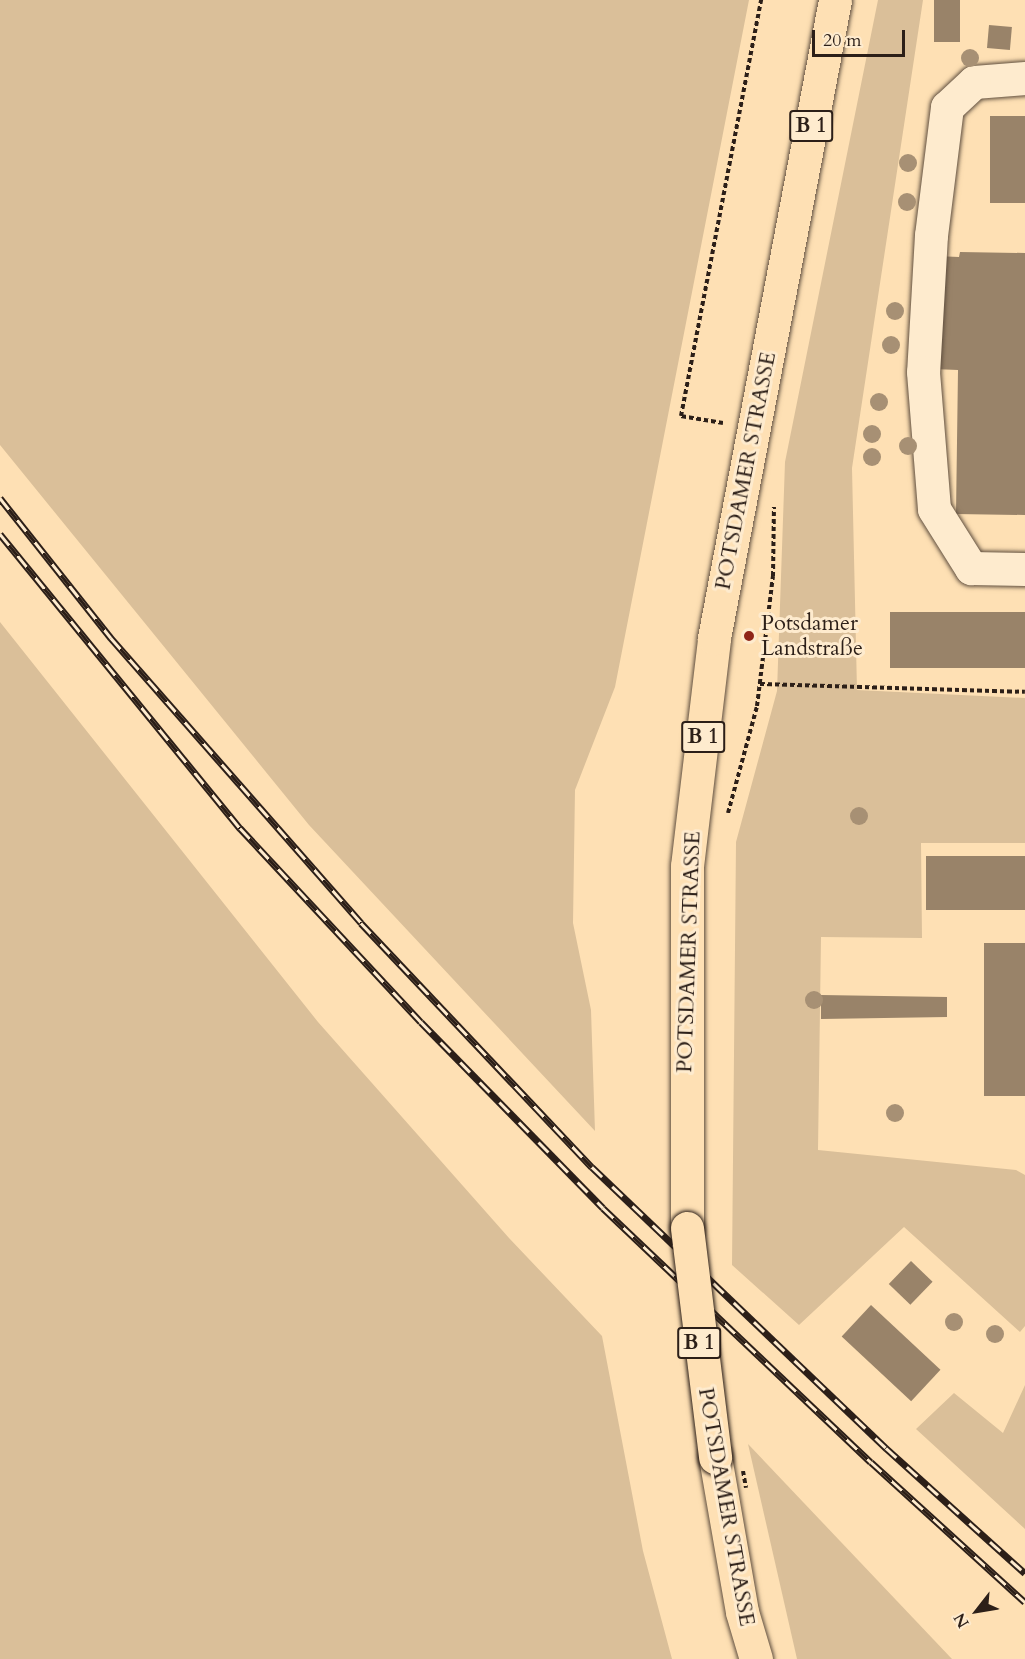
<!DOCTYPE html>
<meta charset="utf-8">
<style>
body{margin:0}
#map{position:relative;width:1025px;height:1659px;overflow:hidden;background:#fee0b4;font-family:Cardo,serif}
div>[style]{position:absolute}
.green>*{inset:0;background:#dabf99}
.building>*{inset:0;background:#998369;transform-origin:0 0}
.path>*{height:4px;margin-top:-2px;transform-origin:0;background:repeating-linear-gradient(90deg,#2c1f18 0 4.5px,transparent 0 7.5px)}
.roads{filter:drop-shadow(0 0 2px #604f3f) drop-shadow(0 0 2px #604f3f)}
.minor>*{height:33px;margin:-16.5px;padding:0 16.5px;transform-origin:16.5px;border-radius:16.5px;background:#feebce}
.major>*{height:33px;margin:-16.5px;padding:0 16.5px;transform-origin:16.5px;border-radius:16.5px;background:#fee0b4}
.rail>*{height:7px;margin-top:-3.5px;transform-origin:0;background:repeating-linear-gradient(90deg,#feebce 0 14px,#2c1f18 0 28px);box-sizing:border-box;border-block:2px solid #2c1f18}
.path-bridge>*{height:4px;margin-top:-2px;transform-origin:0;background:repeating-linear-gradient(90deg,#2c1f18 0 4.5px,transparent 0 7.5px)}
.bridges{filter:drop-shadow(0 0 2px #2c1f18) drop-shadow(0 0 2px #2c1f18)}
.major-bridge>*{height:33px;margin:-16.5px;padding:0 16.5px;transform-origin:16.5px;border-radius:16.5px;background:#fee0b4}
.trees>*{width:18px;height:18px;margin:-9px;border-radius:50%;background:#a79074}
.dots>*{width:16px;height:16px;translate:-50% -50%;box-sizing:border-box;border:3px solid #feebce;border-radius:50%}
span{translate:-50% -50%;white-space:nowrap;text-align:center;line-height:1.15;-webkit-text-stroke:6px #feebce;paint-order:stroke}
.shield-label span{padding:2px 4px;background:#feebce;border:2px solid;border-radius:4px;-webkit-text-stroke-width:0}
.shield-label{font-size:21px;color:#2c1f18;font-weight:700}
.street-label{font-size:22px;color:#2c1f18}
.poi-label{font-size:22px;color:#2c1f18}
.left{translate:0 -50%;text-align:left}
.north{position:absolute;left:947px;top:1581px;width:60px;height:60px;-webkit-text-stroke:4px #feebce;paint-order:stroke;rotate:239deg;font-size:16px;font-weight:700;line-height:24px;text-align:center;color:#2c1f18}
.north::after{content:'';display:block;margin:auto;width:21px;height:27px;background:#2c1f18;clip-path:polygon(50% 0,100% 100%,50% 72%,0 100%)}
.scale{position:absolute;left:812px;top:30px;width:93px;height:27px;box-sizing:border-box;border:3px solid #2c1f18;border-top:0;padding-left:8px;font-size:18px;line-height:21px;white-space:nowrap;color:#2c1f18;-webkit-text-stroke:4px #feebce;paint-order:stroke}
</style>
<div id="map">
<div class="green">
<div style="clip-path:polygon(0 0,749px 0,615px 687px,575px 790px,573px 923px,591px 1010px,595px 1131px,309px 825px,0 445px)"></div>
<div style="clip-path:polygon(878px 0,923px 0,852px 468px,857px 690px,1025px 698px,1025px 843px,921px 843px,922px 938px,821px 937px,818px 1150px,1016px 1170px,1025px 1175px,1025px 1326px,1020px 1332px,904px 1227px,799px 1325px,732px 1265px,736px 842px,777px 691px,785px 462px)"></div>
<div style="clip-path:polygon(0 622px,318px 1022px,509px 1238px,602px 1336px,643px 1551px,672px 1659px,0 1659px)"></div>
<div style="clip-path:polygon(1025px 1385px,1025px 1529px,916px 1429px,954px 1393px,1003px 1433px)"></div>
<div style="clip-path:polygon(748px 1444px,952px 1659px,797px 1659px)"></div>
</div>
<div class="building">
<div style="left:934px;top:0;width:26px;height:42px"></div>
<div style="left:989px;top:25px;width:23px;height:23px;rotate:5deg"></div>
<div style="left:990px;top:116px;width:35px;height:87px"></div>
<div style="clip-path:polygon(960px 252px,1025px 253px,1025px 515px,956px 514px,958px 370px,933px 369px,935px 256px,959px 257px)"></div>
<div style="left:890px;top:612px;width:135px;height:56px"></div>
<div style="left:1025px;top:856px;width:54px;height:99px;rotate:90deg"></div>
<div style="left:984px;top:943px;width:41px;height:153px"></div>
<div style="clip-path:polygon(821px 995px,947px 997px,947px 1017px,821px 1019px)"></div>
<div style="left:911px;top:1261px;width:30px;height:32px;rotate:44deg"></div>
<div style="left:871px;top:1305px;width:95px;height:43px;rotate:43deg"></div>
</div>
<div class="path">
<div style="left:723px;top:423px;width:43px;rotate:-170.5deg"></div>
<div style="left:681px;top:416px;width:424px;rotate:-79.1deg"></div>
<div style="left:760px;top:684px;width:265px;rotate:1.7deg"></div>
<div style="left:728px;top:813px;width:111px;rotate:-74.8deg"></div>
<div style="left:757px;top:706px;width:131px;rotate:-83deg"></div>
<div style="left:773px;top:576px;width:69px;rotate:-89.2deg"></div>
</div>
<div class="roads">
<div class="minor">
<div style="left:1025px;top:78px;width:51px;rotate:175.5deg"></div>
<div style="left:974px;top:82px;width:37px;rotate:137deg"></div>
<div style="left:947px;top:107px;width:129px;rotate:97.1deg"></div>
<div style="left:931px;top:235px;width:137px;rotate:93.3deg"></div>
<div style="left:923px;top:372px;width:137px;rotate:85.4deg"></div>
<div style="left:934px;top:509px;width:70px;rotate:57.9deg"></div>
<div style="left:971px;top:568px;width:54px;rotate:1.1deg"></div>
</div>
<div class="major">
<div style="left:687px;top:1228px;width:362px;rotate:-90deg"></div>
<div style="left:687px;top:866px;width:230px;rotate:-83.2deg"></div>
<div style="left:714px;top:638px;width:649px;rotate:-79.26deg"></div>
<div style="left:715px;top:1457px;width:157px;rotate:80.1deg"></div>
<div style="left:742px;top:1612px;width:49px;rotate:73.4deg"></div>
</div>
</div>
<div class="rail">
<div style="left:0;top:498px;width:179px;rotate:51.6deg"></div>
<div style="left:111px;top:638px;width:379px;rotate:48.7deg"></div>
<div style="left:361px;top:923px;width:336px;rotate:46.6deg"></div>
<div style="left:592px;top:1167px;width:407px;rotate:43.7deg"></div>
<div style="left:886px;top:1448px;width:187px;rotate:42deg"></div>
<div style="left:0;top:534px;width:380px;rotate:50.8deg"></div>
<div style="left:240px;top:828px;width:265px;rotate:47deg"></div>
<div style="left:421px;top:1022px;width:260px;rotate:45.6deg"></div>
<div style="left:603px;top:1208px;width:369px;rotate:43.5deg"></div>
<div style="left:871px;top:1462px;width:208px;rotate:42.3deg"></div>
</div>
<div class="path-bridge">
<div style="left:743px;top:1471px;width:17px;rotate:80deg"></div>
</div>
<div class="bridges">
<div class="major-bridge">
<div style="left:687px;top:1228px;width:231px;rotate:83deg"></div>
</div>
</div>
<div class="trees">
<div style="left:970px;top:58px"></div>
<div style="left:908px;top:163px"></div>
<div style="left:907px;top:202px"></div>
<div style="left:895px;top:311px"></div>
<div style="left:891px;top:345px"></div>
<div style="left:879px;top:402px"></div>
<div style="left:872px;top:434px"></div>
<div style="left:908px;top:446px"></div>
<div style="left:872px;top:457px"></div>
<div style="left:859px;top:816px"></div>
<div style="left:814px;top:1000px"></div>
<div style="left:895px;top:1113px"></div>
<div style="left:954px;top:1322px"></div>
<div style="left:995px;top:1334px"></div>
</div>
<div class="dots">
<div style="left:749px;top:636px;background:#8f2418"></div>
</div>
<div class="shield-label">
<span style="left:811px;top:126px">B 1</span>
<span style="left:703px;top:737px">B 1</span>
<span style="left:699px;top:1343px">B 1</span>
</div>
<div class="street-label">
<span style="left:746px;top:471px;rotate:-79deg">POTSDAMER STRASSE</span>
<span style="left:689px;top:952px;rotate:-88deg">POTSDAMER STRASSE</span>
<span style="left:726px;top:1507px;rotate:80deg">POTSDAMER STRASSE</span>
</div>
<div class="poi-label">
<span class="left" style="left:761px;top:636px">Potsdamer<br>Landstraße</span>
</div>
<div class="north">N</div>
<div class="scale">20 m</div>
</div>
